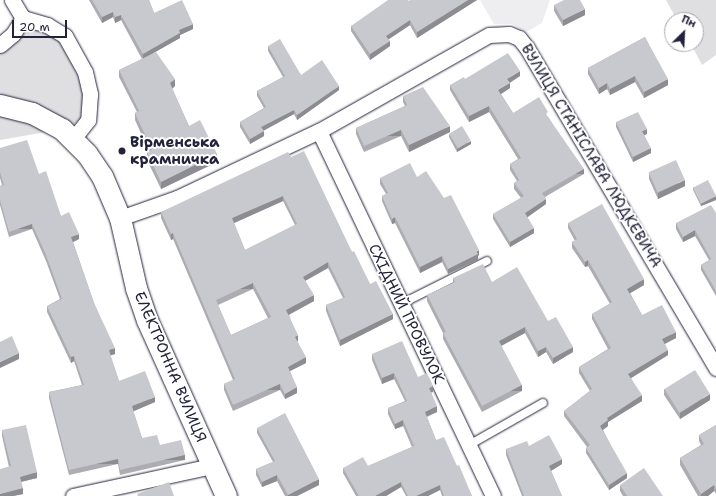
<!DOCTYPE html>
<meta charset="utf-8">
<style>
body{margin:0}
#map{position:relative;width:716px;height:496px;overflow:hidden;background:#fff;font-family:"Shantell Sans",sans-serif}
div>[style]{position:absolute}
.built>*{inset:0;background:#eeeef1}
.green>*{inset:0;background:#dfdfe2}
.roads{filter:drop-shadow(0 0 1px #22223b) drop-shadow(0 0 1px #22223b)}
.lane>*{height:8px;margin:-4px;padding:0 4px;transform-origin:4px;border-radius:4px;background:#fff}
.street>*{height:15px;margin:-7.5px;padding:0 7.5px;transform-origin:7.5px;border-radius:7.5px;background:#fff}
.secondary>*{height:21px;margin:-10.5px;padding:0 10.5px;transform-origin:10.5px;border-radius:10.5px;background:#fff}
.wall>*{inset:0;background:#acacb2}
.shaded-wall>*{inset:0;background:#8c8c91;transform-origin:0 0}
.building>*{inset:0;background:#c8c8cf;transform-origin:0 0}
.dots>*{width:11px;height:11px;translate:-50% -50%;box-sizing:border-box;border:2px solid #fff;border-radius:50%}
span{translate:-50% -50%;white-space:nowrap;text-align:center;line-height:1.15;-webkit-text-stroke:4px #fff;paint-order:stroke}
.poi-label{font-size:15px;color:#22223b;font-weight:700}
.left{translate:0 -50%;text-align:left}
.street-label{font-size:15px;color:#22223b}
.north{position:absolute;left:664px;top:12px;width:40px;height:40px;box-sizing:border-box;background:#fff;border:1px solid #a7a7b1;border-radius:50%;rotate:24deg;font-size:11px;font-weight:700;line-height:16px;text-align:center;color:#22223b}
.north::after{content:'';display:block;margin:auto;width:14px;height:18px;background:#22223b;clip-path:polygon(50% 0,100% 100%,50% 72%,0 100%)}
.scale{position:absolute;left:12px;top:20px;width:55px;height:18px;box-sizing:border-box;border:2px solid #22223b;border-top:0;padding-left:5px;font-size:12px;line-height:14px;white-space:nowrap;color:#22223b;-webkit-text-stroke:3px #fff;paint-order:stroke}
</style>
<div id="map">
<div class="built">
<div style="clip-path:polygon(480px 0,550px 0,542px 23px,526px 32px,512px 24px,494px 24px)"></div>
</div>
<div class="green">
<div style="clip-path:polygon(666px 0,716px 0,716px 55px,702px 65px,691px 44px,696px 44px,696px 20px,677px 20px)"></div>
<div style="clip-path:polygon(36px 27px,56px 35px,70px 51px,84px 93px,83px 118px,77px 123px,71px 124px,0 97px,0 50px,29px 29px)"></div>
<div style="clip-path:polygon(0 112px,52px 131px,0 140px)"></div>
</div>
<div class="roads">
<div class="lane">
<div style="left:401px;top:304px;width:96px;rotate:-26.6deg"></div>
<div style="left:469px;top:445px;width:85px;rotate:-29.6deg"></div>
</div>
<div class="street">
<div style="left:12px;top:0;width:21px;rotate:59deg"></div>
<div style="left:23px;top:18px;width:25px;rotate:16deg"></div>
<div style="left:47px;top:25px;width:21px;rotate:31deg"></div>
<div style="left:65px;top:36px;width:41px;rotate:60.9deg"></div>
<div style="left:85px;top:72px;width:23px;rotate:77deg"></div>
<div style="left:90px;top:94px;width:26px;rotate:94deg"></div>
<div style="left:88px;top:120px;width:24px;rotate:128deg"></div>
<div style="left:0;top:45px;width:17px;rotate:-40deg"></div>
<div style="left:13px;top:34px;width:19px;rotate:-58deg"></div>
<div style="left:319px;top:131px;width:404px;rotate:64.5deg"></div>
<div style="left:120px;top:218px;width:60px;rotate:-19.3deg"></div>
<div style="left:177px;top:198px;width:157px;rotate:-25.3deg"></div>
<div style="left:319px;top:131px;width:195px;rotate:-29.5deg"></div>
<div style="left:489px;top:35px;width:20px;rotate:-3deg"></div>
<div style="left:509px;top:34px;width:11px;rotate:22deg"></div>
<div style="left:519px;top:38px;width:13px;rotate:51deg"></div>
<div style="left:527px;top:48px;width:372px;rotate:59.4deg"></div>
<div style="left:73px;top:496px;width:142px;rotate:-12.2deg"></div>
</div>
<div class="secondary">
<div style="left:0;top:105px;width:33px;rotate:14deg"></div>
<div style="left:32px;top:113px;width:34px;rotate:28deg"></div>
<div style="left:62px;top:129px;width:35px;rotate:45deg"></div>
<div style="left:87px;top:154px;width:27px;rotate:56deg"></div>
<div style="left:102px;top:176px;width:46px;rotate:66.8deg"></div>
<div style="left:120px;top:218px;width:72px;rotate:77.1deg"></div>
<div style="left:136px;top:288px;width:34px;rotate:71deg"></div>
<div style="left:147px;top:320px;width:193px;rotate:65.8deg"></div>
</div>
</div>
<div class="wall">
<div style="clip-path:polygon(89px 0,149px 0,154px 13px,193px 29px,180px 35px,180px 38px,153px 53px,175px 86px,172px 89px,189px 126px,217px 162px,161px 189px,147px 160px,147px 152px,149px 151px,135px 120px,135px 113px,137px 112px,119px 77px,119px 70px,142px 59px,121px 20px,115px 23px,113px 17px,102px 23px)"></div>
<div style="clip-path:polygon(477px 0,417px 38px,410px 25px,389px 39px,390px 46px,370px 60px,351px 31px,351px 26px,409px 1px)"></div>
<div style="clip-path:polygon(554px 5px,585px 15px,563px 26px,554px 11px)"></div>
<div style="clip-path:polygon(645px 37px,668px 85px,644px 98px,635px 82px,610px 95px,607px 89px,599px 94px,588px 74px,588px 68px)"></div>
<div style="clip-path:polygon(268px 46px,301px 75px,339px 90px,297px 120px,294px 114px,263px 131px,264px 136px,250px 144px,240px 127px,240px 122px,264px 108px,257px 96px,257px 91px,283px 77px,268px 51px)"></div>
<div style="clip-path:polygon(520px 76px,510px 83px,510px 88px,501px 94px,513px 113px,548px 117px,584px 174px,545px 197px,546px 204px,527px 217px,534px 233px,510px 247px,493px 219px,493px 214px,521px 198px,514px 189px,514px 183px,517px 181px,510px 170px,510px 164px,518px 159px,489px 112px,469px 122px,450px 90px,450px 85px)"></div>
<div style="clip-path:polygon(403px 96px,450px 132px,409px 152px,401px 136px,364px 152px,356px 134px,356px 128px,405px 106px,403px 102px)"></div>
<div style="clip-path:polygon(616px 122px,647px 134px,644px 135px,651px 153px,633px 162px,616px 127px)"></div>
<div style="clip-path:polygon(449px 134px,471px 144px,457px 152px,449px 137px)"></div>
<div style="clip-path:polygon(0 148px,39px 174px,61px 216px,79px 239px,73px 242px,94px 303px,115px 354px,110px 355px,119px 381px,155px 402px,133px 411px,142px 438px,160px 445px,185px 460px,120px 475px,118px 464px,69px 475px,49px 398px,49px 392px,82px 385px,74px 361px,71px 363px,47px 312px,47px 306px,60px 299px,46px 261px,32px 229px,9px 237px,0 205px,0 186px,2px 185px,0 178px)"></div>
<div style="clip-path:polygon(evenodd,291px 157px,352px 252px,370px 284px,393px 319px,340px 346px,326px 311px,326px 305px,343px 298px,328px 268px,305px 281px,314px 301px,289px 315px,298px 341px,297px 341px,306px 363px,290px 371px,297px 393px,285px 399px,280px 390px,233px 411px,224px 390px,224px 384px,233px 380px,173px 239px,171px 240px,161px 218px,161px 212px,291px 157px,283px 201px,295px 225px,245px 250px,234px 223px,283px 201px,291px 157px,253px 289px,268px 318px,231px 335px,218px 305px,253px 289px)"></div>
<div style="clip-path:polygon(649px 173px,685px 186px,658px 199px,649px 179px)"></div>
<div style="clip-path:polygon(417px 177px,479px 255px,478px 256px,478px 260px,448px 274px,442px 262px,420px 273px,395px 223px,392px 224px,382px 201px,382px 196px,386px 194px,380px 184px,380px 178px)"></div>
<div style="clip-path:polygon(693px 187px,716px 200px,701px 206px,693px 190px)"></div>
<div style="clip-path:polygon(716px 213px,716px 296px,701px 270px,701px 265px,709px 260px,695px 236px,683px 242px,676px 229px,676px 223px)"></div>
<div style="clip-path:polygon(568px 223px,644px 285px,630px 293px,642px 315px,676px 338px,665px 344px,668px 355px,631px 378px,642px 401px,608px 422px,608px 426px,603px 430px,627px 478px,609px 490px,586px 453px,586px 448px,587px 447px,564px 416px,564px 411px,590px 391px,579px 373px,579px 367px,608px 349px,592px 319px,592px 314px,610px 304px,588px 266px,585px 267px,572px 248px,572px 242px,575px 241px,568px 228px)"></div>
<div style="clip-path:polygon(453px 278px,492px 282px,548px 321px,573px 352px,553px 364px,546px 352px,538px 357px,525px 333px,501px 346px,522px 391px,482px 412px,443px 339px,443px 333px,427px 301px,427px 295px,453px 283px)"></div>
<div style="clip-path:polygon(372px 354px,418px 377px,433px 392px,431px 392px,437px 412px,427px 417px,436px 440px,457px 466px,472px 496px,442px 496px,440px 490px,428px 496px,406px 496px,401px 487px,386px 496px,356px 496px,343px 473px,343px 468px,368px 466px,412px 447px,403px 426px,395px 429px,388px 414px,388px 408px,405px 401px,394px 379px,382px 384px,372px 360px)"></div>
<div style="clip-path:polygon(664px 389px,710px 400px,680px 419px,664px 395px)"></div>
<div style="clip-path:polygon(716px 425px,716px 494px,714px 491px,708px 496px,698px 496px,680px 465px,680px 458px,701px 445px,699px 441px,699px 435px)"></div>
<div style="clip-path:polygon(257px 428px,319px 485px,297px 496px,285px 496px,277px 481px,262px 487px,256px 475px,256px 469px,273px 462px,257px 433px)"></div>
<div style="clip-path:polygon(2px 430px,37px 478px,21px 482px,23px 494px,13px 496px,0 496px,9px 467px,2px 436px)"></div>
<div style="clip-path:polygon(529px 446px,562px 464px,551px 471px,562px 496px,522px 496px,506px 455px,506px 449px)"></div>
<div style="clip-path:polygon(620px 485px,663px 496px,623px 496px,620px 491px)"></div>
</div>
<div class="shaded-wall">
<div style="clip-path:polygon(468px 0,477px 0,417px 38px,417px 32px)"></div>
<div style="clip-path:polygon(585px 9px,585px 15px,563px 26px,563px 20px)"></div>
<div style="clip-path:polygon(113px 12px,113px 17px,102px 23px,102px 17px)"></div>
<div style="clip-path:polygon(121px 15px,121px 20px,115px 23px,115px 17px)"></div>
<div style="clip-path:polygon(410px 20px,410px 25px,386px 41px,386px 36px)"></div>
<div style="clip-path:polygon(193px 24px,193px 29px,180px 35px,180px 38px,143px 59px,143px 54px,179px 30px)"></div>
<div style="clip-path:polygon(390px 41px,390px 46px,370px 60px,370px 54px)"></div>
<div style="clip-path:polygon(520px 71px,520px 76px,507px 84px,507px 79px)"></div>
<div style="clip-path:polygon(635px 76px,635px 82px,610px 95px,610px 89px)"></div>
<div style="clip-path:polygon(175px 79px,175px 86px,170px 90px,170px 83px)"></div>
<div style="clip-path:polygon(668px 79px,668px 85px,644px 98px,644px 92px)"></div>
<div style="clip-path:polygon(510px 83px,510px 88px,498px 96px,498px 90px)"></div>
<div style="clip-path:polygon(607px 83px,607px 89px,599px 94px,599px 88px)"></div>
<div style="clip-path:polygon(339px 86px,339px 90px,297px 120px,297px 115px)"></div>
<div style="clip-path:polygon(489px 106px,489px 112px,469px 122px,469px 116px)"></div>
<div style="clip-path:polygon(294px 110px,294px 114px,261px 132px,261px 127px)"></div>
<div style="clip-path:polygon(450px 126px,450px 132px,409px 152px,409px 145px)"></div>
<div style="clip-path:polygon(647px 129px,647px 134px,642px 136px,642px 131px)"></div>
<div style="left:401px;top:130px;width:6px;height:40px;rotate:90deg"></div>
<div style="clip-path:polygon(264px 131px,264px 136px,250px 144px,250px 139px)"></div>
<div style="clip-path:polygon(471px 141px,471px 144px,457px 152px,457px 149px)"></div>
<div style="clip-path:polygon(651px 148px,651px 153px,633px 162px,633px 157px)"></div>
<div style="clip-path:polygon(217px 154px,217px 162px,161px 189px,161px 182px)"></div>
<div style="left:584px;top:169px;width:5px;height:48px;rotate:90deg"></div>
<div style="clip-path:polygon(685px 180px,685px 186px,658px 199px,658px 193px)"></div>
<div style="clip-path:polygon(283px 196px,283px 201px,232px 224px,232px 218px)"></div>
<div style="clip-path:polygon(716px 196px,716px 200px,701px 206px,701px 203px)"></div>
<div style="clip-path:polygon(546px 199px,546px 204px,525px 219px,525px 213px)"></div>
<div style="clip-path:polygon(395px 217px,395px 223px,392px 224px,392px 219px)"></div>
<div style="left:32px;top:224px;width:5px;height:24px;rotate:90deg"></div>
<div style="clip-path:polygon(534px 228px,534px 233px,510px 247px,510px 242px)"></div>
<div style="clip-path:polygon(695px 230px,695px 236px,683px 242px,683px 237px)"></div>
<div style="clip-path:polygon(173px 233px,173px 239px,171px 240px,171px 234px)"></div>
<div style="clip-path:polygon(79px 234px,79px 239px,71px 243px,71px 237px)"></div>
<div style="clip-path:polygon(479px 250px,479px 255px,478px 256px,478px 260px,448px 274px,448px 269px)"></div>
<div style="clip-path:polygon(442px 256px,442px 262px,420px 273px,420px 267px)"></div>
<div style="clip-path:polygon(588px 260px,588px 266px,585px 267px,585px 262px)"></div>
<div style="clip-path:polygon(328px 262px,328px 268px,303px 282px,303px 277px)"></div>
<div style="clip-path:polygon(644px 279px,644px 285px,627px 295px,627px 289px)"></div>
<div style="left:253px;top:283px;width:6px;height:41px;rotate:90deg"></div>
<div style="clip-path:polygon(314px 295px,314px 301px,286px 316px,286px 310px)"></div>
<div style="clip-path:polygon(393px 314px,393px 319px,340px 346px,340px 340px)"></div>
<div style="clip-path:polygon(525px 327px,525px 333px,499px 347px,499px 341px)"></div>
<div style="clip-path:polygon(676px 332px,676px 338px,662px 345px,662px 339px)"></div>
<div style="clip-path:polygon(298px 335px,298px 341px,295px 342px,295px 337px)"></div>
<div style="clip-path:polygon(546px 347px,546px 352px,538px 357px,538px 351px)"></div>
<div style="clip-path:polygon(573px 347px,573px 352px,553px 364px,553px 358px)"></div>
<div style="clip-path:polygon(115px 348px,115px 354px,109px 356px,109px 350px)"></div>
<div style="clip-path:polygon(668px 350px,668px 355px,628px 380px,628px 374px)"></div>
<div style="clip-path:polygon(19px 353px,19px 359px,0 368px,0 362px)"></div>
<div style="clip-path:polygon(74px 356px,74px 361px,71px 363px,71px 357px)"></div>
<div style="clip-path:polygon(306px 357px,306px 363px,288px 372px,288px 367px)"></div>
<div style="clip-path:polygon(394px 373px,394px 379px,382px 384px,382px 378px)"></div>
<div style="left:280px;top:384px;width:6px;height:51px;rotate:90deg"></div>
<div style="left:522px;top:385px;width:6px;height:45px;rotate:90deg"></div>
<div style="clip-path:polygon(433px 386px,433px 392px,429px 393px,429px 388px)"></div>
<div style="clip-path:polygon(297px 387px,297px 393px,285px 399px,285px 394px)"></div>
<div style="clip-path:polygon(710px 394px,710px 400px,680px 419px,680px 413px)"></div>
<div style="clip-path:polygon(642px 395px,642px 401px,608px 422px,608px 426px,600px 432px,600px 426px,607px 418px)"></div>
<div style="clip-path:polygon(155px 397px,155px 402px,132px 412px,132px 406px)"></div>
<div style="clip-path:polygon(437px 406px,437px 412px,425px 417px,425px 412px)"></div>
<div style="clip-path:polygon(403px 420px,403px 426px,395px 429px,395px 424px)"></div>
<div style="left:185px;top:455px;width:5px;height:67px;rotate:90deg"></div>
<div style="left:118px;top:459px;width:5px;height:50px;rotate:90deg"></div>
<div style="clip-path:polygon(562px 459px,562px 464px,549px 472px,549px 466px)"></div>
<div style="clip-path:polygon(37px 472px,37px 478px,20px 482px,20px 477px)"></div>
<div style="clip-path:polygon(627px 473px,627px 478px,609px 490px,609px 485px)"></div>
<div style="clip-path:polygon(277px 475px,277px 481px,262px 487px,262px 482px)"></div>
<div style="clip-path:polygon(319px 479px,319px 485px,297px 496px,288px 496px,288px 495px)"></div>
<div style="clip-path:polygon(401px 482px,401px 487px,386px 496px,375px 496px)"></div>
<div style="clip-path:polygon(440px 485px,440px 490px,428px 496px,416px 496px)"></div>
<div style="clip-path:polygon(714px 485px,714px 491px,708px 496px,701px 496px,701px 494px)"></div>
<div style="clip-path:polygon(23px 488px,23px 494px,13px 496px,0 496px,0 494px)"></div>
</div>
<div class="building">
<div style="clip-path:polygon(92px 0,149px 0,154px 13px,182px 0,193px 24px,179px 30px,180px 33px,143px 54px,121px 15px,115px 17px,113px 12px,102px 17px)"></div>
<div style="clip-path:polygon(388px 0,408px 0,409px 1px,410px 0,468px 0,417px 32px,410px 20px,386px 36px,390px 41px,370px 54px,351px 26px)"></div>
<div style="clip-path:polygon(564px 0,580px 0,585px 9px,563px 20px,554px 5px)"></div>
<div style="clip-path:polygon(645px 37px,668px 79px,644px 92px,635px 76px,610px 89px,607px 83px,599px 88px,588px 68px)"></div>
<div style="clip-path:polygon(280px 39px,301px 75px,322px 60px,339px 86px,297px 115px,294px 110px,261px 127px,264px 131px,250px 139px,240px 122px,266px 107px,257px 91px,285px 76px,268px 46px)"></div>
<div style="clip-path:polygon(156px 52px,175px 79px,170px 83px,189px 126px,200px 120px,217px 154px,161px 182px,147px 152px,152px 150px,135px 113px,139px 111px,119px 70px)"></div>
<div style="clip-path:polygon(508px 53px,520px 71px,507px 79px,510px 83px,498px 90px,513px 113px,539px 97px,548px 112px,546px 114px,584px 169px,542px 193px,546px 199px,525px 213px,534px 228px,510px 242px,493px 214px,524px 196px,514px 183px,519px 180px,510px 164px,521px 158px,489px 106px,469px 116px,450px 85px,464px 77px,465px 79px)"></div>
<div style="clip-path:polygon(423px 87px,450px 126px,409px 145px,401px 130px,364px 146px,356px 128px,407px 105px,403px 96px)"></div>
<div style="clip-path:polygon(638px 112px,647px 129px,642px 131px,651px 148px,633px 157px,616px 122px)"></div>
<div style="left:462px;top:126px;width:17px;height:15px;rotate:59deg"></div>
<div style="clip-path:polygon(27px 140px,39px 174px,46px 171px,61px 216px,69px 212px,79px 234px,71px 237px,94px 303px,115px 348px,109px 350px,119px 381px,145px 371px,155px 397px,132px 406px,142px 438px,157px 435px,160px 445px,181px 440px,185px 455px,120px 470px,118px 459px,69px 470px,49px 392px,84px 385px,74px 356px,71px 357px,47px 306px,62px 299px,46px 255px,32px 224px,9px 232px,0 200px,0 186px,4px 185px,0 172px,0 148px)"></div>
<div style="clip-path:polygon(evenodd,304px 151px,352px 252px,354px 251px,370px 284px,376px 281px,393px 314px,340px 340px,326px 305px,345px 297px,328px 262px,303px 277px,314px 295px,286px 310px,298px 335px,295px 337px,306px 357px,288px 367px,297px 387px,285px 394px,280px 384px,233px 405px,224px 384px,235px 379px,173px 233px,171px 234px,161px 212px,288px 152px,291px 157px,304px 151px,283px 196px,297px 224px,245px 250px,232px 218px,283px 196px,304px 151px,253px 283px,271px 317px,231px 335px,216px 300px,253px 283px)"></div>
<div style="left:676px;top:160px;width:22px;height:30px;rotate:66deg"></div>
<div style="clip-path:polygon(410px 163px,417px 177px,426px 171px,444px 198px,451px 195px,479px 250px,476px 251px,478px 254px,448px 269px,442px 256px,420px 267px,395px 217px,392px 219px,382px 196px,388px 193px,380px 178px)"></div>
<div style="left:708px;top:180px;width:18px;height:17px;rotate:63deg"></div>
<div style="clip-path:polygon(602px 204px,644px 279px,627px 289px,642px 315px,662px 305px,676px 332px,662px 339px,668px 350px,628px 374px,642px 395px,607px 418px,608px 420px,600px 426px,627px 473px,609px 485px,586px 448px,590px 445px,564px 411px,592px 389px,579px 367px,611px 348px,592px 314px,612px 302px,588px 260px,585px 262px,572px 242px,577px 239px,568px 223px)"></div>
<div style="clip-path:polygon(711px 205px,716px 213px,716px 291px,701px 265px,711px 259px,695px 230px,683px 237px,676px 223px)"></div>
<div style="clip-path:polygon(483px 264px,492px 282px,517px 267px,548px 321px,556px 317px,573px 347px,553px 358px,546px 347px,538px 351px,525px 327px,499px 341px,522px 385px,482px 406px,443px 333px,446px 332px,427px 295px,455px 282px,453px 278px)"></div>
<div style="clip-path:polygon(12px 336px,19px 353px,0 362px,0 342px)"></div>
<div style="clip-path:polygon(402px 341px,418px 377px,427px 373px,433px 386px,429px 388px,437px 406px,425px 412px,436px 440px,444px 437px,457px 466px,459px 465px,472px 496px,444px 496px,440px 485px,416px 496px,408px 496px,401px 482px,375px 496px,359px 496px,343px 468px,363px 457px,368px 466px,414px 446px,403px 420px,395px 424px,388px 408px,407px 401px,394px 373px,382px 378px,372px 354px)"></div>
<div style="left:695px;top:370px;width:28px;height:36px;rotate:58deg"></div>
<div style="clip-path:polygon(285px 413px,319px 479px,288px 495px,277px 475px,262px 482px,256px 469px,275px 461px,257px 428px)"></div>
<div style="clip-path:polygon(26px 425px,37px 472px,20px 477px,23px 488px,0 494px,0 469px,11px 466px,2px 430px)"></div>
<div style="clip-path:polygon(716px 425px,716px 487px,714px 485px,701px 494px,680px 458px,704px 444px,699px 435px)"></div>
<div style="clip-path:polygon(549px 435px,562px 459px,549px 466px,562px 496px,524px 496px,506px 449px,527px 441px,529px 446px)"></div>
<div style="clip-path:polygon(644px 468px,663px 496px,627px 496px,620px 485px)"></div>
<div style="clip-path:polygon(169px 482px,174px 496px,138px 496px,137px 494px)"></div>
</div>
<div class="dots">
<div style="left:122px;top:151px;background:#22223b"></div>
</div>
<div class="poi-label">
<span class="left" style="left:130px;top:151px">Вірменська<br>крамничка</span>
</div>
<div class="street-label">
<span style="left:591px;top:156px;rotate:59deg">ВУЛИЦЯ СТАНІСЛАВА ЛЮДКЕВИЧА</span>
<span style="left:406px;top:314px;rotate:64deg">СХІДНИЙ ПРОВУЛОК</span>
<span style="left:170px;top:367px;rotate:67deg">ЕЛЕКТРОННА ВУЛИЦЯ</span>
</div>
<div class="north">Пн</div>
<div class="scale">20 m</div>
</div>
